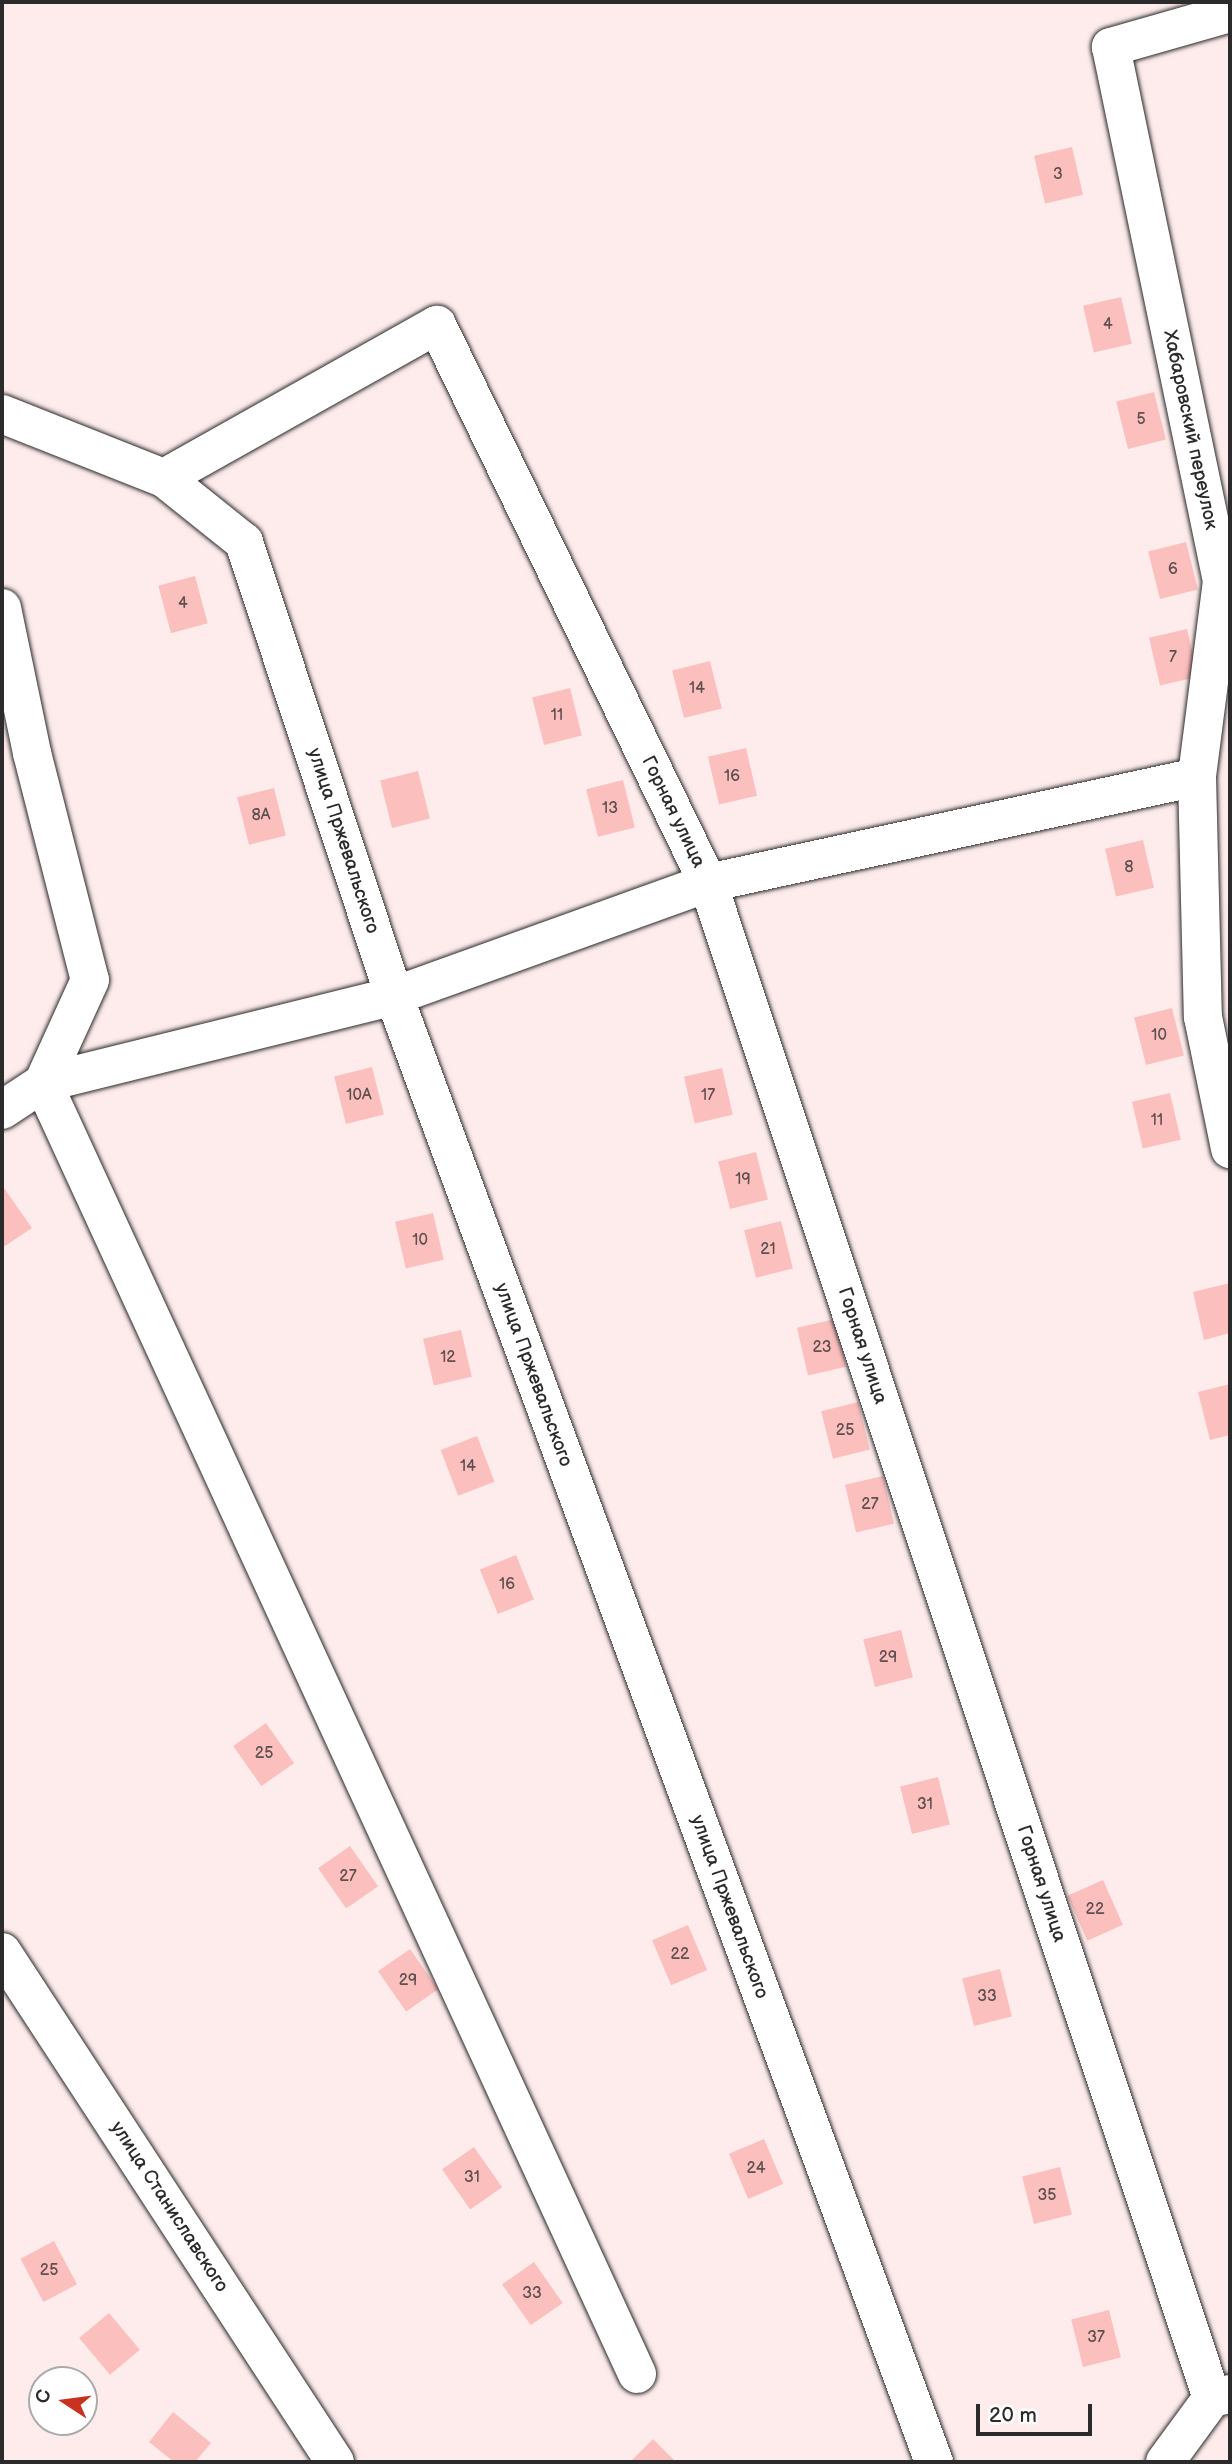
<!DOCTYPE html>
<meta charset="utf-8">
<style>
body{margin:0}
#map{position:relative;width:1232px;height:2464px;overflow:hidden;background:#feecec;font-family:"Balsamiq Sans",sans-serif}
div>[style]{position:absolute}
.building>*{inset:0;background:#fbbfbe;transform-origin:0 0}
.roads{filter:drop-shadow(0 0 2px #2b2b2b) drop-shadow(0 0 2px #2b2b2b)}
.minor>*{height:38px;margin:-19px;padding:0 19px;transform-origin:19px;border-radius:19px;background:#fff}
span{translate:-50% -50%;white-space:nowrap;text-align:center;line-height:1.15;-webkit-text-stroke:5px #fff;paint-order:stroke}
.number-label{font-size:16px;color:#5f5050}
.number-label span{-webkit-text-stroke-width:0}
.street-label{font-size:19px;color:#2b2b2b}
.frame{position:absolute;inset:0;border:4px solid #2b2b2b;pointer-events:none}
.north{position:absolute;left:28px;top:2366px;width:70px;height:70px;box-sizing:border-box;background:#fff;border:2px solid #aaa;border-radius:50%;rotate:283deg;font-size:19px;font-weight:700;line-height:28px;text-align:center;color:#2b2b2b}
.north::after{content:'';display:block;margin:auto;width:24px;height:32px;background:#c8321e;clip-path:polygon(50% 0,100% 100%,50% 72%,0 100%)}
.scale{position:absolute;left:976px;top:2404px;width:116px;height:32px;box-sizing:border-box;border:4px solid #2b2b2b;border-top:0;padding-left:9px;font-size:21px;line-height:24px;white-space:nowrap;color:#2b2b2b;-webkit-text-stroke:5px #fff;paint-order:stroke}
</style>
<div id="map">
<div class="building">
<div style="left:1072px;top:147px;width:49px;height:39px;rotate:77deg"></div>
<div style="left:1121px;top:297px;width:48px;height:39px;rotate:77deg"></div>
<div style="left:1154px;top:392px;width:49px;height:39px;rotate:76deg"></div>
<div style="left:1186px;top:542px;width:49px;height:39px;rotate:76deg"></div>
<div style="left:195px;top:576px;width:49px;height:38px;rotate:75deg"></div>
<div style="left:1187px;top:629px;width:49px;height:39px;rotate:77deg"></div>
<div style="left:710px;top:661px;width:49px;height:39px;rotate:76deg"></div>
<div style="left:570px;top:688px;width:49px;height:39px;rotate:76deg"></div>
<div style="left:746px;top:748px;width:49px;height:39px;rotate:77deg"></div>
<div style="left:418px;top:771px;width:49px;height:39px;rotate:76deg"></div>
<div style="left:623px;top:780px;width:49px;height:38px;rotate:76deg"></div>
<div style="left:274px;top:788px;width:49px;height:38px;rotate:76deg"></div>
<div style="left:1143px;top:840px;width:49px;height:39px;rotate:77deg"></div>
<div style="left:1172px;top:1008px;width:49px;height:39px;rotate:76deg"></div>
<div style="left:372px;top:1067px;width:49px;height:39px;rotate:76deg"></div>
<div style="left:722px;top:1068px;width:48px;height:39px;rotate:77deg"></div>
<div style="left:1170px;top:1093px;width:48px;height:39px;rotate:77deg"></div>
<div style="left:756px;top:1152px;width:49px;height:39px;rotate:76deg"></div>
<div style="clip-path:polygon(4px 1188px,32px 1228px,2px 1248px,2px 1189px)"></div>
<div style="left:433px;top:1213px;width:48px;height:39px;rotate:77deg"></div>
<div style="left:781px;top:1221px;width:49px;height:38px;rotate:76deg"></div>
<div style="clip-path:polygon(1230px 1283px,1230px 1333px,1204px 1340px,1193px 1292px)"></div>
<div style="left:835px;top:1319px;width:49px;height:39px;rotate:77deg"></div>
<div style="left:461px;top:1330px;width:48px;height:39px;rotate:77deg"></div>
<div style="clip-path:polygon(1230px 1384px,1230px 1435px,1210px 1440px,1198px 1392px)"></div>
<div style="left:858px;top:1402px;width:49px;height:38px;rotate:76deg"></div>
<div style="left:477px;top:1436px;width:49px;height:39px;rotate:69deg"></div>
<div style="left:883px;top:1476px;width:49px;height:39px;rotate:77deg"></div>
<div style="left:516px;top:1555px;width:48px;height:39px;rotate:68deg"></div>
<div style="left:901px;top:1630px;width:49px;height:39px;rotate:76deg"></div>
<div style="left:266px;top:1723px;width:49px;height:40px;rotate:55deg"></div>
<div style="left:938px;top:1777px;width:49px;height:39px;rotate:76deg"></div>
<div style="left:350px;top:1846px;width:49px;height:39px;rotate:55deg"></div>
<div style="left:1103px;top:1880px;width:49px;height:39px;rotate:66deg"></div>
<div style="left:688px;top:1925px;width:49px;height:39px;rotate:67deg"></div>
<div style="left:410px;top:1949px;width:49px;height:39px;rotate:55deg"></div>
<div style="left:1000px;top:1969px;width:49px;height:39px;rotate:76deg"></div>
<div style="left:764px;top:2139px;width:49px;height:38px;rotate:67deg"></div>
<div style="left:474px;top:2147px;width:49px;height:39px;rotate:55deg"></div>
<div style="left:1060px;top:2167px;width:49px;height:39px;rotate:76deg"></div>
<div style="left:54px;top:2241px;width:49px;height:38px;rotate:62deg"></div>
<div style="left:534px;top:2262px;width:50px;height:39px;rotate:55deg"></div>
<div style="left:1109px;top:2310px;width:49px;height:39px;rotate:76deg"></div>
<div style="left:109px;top:2313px;width:48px;height:39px;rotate:50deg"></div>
<div style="clip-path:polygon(173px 2412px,211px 2443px,195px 2462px,174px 2462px,149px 2442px)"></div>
<div style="clip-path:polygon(653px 2439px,676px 2462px,630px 2462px)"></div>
</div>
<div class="roads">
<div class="minor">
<div style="left:1230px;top:13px;width:124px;rotate:164.1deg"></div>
<div style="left:1111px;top:47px;width:545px;rotate:78.26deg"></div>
<div style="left:1222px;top:581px;width:198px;rotate:97.3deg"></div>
<div style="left:1197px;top:777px;width:240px;rotate:88.6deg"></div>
<div style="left:1203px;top:1017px;width:135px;rotate:78.4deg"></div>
<div style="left:2px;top:414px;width:174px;rotate:21.6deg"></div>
<div style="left:164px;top:478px;width:102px;rotate:38.7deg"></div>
<div style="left:244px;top:542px;width:478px;rotate:71.7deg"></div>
<div style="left:394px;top:996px;width:1562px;rotate:69.78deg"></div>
<div style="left:164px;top:478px;width:313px;rotate:-29.3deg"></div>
<div style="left:437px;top:325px;width:620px;rotate:64.1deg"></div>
<div style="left:708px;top:883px;width:1597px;rotate:71.6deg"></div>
<div style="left:2px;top:608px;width:148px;rotate:78.3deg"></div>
<div style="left:32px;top:753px;width:234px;rotate:75.7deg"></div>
<div style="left:90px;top:980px;width:113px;rotate:114.5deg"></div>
<div style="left:43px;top:1083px;width:1421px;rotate:65.29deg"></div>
<div style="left:2px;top:1110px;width:49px;rotate:-33.4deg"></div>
<div style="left:43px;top:1083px;width:362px;rotate:-13.9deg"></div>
<div style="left:394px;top:996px;width:334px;rotate:-19.8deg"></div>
<div style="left:708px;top:883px;width:500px;rotate:-12.23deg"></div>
<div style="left:2px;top:1952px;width:609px;rotate:56.86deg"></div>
<div style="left:1165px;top:2462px;width:79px;rotate:-53.7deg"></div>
<div style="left:1212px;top:2398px;width:18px;rotate:-13deg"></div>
</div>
</div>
<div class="number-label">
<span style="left:1058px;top:175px">3</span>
<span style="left:1108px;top:325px">4</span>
<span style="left:1141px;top:420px">5</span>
<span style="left:1173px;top:570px">6</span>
<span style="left:183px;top:604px">4</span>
<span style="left:1173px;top:658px">7</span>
<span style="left:697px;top:689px">14</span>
<span style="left:557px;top:716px">11</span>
<span style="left:732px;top:777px">16</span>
<span style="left:610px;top:809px">13</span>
<span style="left:261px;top:816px">8А</span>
<span style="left:1129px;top:868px">8</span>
<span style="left:1159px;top:1036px">10</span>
<span style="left:359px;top:1096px">10А</span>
<span style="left:708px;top:1096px">17</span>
<span style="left:1157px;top:1121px">11</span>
<span style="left:743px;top:1180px">19</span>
<span style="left:420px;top:1241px">10</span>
<span style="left:768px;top:1250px">21</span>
<span style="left:822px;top:1348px">23</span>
<span style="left:448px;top:1358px">12</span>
<span style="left:845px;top:1431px">25</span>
<span style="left:468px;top:1467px">14</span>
<span style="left:870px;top:1505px">27</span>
<span style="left:507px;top:1585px">16</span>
<span style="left:888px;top:1658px">29</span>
<span style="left:264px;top:1754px">25</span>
<span style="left:925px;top:1805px">31</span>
<span style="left:348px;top:1877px">27</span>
<span style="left:1095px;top:1910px">22</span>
<span style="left:680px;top:1955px">22</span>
<span style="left:408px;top:1981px">29</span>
<span style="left:987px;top:1997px">33</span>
<span style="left:756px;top:2169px">24</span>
<span style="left:472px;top:2178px">31</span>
<span style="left:1047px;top:2196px">35</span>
<span style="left:49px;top:2271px">25</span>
<span style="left:532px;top:2294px">33</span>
<span style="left:1096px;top:2338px">37</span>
</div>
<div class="street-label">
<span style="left:1190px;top:430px;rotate:78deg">Хабаровский переулок</span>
<span style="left:673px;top:812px;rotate:64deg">Горная улица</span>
<span style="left:343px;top:841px;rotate:72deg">улица Пржевальского</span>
<span style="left:862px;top:1346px;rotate:72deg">Горная улица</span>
<span style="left:533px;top:1375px;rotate:70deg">улица Пржевальского</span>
<span style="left:1041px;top:1884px;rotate:72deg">Горная улица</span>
<span style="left:729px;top:1907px;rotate:70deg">улица Пржевальского</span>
<span style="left:169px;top:2207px;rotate:57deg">улица Станиславского</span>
</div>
<div class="frame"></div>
<div class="north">С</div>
<div class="scale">20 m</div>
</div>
